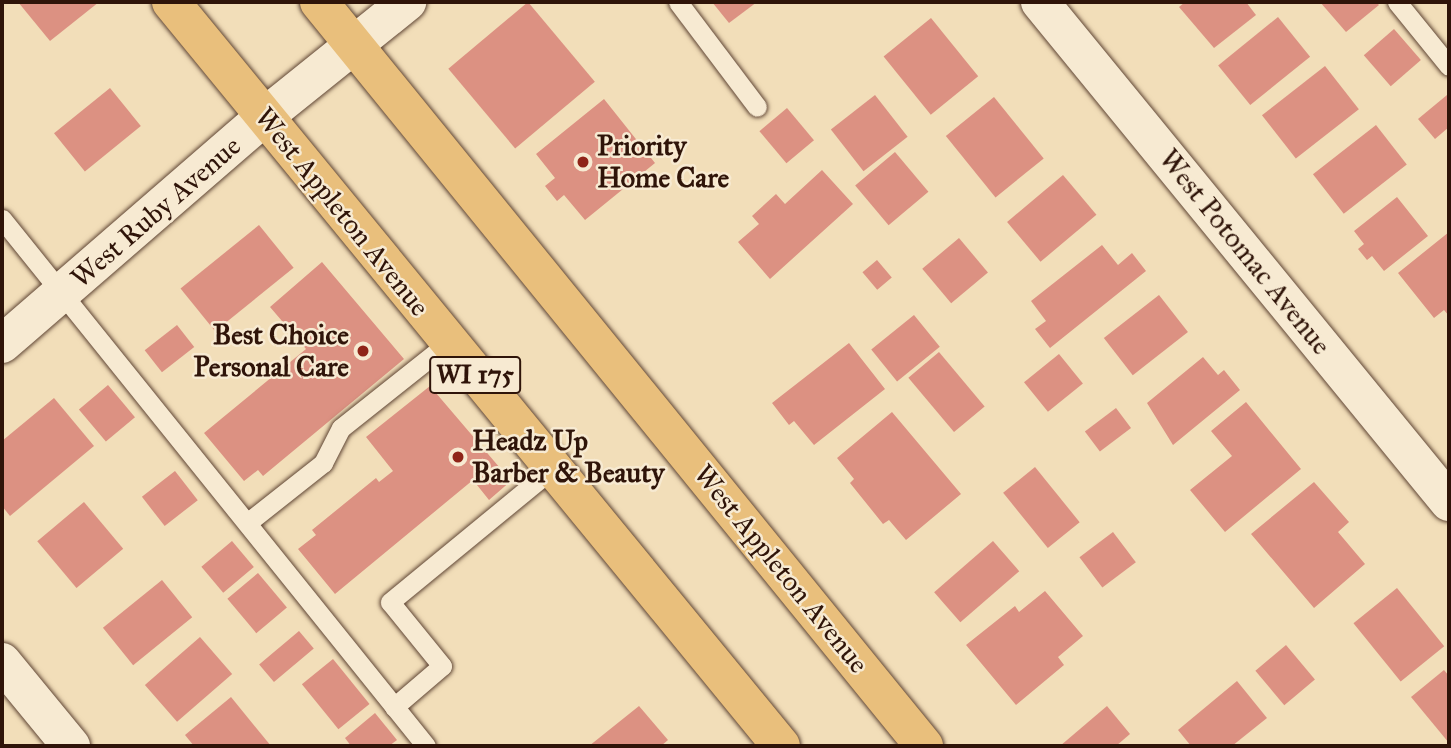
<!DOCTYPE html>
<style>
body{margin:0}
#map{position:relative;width:1451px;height:748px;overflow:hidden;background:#f2deb9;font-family:"IM FELL Great Primer",serif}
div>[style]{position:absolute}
.building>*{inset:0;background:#dc9182;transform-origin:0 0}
.roads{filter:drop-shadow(0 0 2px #604635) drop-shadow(0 0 2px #604635)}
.service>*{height:19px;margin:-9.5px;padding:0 9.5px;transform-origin:9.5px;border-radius:9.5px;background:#f7ead2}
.minor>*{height:38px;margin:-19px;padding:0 19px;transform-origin:19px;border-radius:19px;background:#f7ead2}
.primary>*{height:38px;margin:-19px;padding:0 19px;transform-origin:19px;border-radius:19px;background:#e9bf7c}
.dots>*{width:19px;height:19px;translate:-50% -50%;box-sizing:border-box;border:4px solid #f7ead2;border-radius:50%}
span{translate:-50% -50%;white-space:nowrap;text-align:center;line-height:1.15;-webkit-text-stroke:5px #f7ead2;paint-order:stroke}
.shield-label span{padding:2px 5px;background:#f7ead2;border:2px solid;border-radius:5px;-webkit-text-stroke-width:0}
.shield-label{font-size:26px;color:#2f1409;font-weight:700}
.poi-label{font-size:28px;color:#2f1409;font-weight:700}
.left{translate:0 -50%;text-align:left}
.right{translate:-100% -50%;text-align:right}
.street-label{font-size:28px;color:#2f1409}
.frame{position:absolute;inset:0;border:4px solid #2f1409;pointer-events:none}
</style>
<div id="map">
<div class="building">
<div style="clip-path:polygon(18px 2px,99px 2px,50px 41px)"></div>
<div style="left:528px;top:2px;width:104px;height:104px;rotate:50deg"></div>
<div style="clip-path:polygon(712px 2px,757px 2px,729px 23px)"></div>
<div style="clip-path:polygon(1185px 2px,1246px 2px,1256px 15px,1214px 48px,1179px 7px)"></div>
<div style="clip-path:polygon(1320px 2px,1376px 2px,1379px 5px,1346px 32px)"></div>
<div style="left:1278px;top:17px;width:51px;height:77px;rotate:51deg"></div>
<div style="left:931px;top:18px;width:75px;height:61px;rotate:51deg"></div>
<div style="left:1394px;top:29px;width:41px;height:40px;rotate:49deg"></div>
<div style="left:1325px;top:66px;width:55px;height:80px;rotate:52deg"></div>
<div style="left:110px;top:88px;width:49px;height:72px;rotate:51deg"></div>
<div style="left:875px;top:95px;width:53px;height:56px;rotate:52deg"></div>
<div style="clip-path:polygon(1447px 95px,1449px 127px,1435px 139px,1418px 119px)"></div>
<div style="left:994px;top:97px;width:79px;height:62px;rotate:51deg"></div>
<div style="clip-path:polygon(604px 99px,655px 163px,585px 220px,564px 195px,557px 201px,545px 186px,555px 178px,536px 154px)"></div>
<div style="left:787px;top:108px;width:42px;height:36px;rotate:50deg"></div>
<div style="left:1376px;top:125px;width:50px;height:80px;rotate:52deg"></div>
<div style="left:895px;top:152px;width:52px;height:52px;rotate:50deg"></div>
<div style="clip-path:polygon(822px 170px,853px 204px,770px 279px,738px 242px,759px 224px,752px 216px,776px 194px,785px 204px)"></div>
<div style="left:1063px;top:175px;width:52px;height:73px;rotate:50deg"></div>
<div style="clip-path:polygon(1397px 197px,1428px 236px,1384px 271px,1372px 256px,1367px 260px,1358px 249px,1364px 244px,1354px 231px)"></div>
<div style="left:259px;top:225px;width:55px;height:101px;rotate:51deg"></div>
<div style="clip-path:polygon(1449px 232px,1449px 316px,1444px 310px,1434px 318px,1398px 273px)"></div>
<div style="left:959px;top:238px;width:45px;height:48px;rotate:50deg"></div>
<div style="clip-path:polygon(1102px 245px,1118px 265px,1132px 253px,1146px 271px,1050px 348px,1035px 329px,1046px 321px,1031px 301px)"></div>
<div style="left:877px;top:260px;width:23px;height:19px;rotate:50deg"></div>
<div style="clip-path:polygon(322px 262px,404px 359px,263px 476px,258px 470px,244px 481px,204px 433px,306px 349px,270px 307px)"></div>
<div style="left:1159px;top:295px;width:47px;height:70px;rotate:52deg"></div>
<div style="left:914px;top:315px;width:41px;height:55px;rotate:51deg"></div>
<div style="left:177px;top:325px;width:28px;height:41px;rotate:52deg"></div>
<div style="clip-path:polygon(849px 343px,885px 389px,814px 445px,794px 421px,789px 425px,772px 403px)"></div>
<div style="left:939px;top:352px;width:71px;height:40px;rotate:50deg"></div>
<div style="left:1059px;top:354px;width:38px;height:45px;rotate:51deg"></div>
<div style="clip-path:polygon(1203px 357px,1218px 375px,1224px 370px,1240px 390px,1173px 445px,1147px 403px)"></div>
<div style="left:108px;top:385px;width:42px;height:38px;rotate:50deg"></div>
<div style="clip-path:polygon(430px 386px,511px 481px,489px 500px,473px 480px,335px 594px,298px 549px,316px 535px,312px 530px,376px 478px,379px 482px,393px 471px,366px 437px)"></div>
<div style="clip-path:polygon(54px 398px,94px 446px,10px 516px,2px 506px,2px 441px)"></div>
<div style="clip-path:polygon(1246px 402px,1301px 469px,1225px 532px,1190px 490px,1232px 456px,1211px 431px)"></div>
<div style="left:1116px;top:408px;width:25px;height:39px;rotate:53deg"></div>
<div style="clip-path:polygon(892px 412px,961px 494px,906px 540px,889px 520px,883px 524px,850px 483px,854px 479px,837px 458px)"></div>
<div style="left:1035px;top:467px;width:71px;height:41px;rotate:51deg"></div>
<div style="left:175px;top:471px;width:37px;height:42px;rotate:52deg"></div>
<div style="clip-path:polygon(1314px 482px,1349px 522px,1338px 532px,1365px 564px,1314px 608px,1251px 534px)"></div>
<div style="left:84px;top:502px;width:61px;height:61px;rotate:50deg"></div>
<div style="left:1113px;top:532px;width:38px;height:42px;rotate:53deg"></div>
<div style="left:232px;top:541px;width:34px;height:40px;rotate:50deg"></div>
<div style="left:993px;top:541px;width:40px;height:78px;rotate:49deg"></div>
<div style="left:258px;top:573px;width:45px;height:40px;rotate:50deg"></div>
<div style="left:162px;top:580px;width:48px;height:76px;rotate:51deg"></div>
<div style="left:1397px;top:588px;width:75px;height:56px;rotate:51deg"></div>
<div style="clip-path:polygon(1045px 591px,1083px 636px,1058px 657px,1064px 665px,1016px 705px,966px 645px,1015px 606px,1019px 612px)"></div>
<div style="left:299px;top:631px;width:23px;height:52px;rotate:50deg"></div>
<div style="left:200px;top:637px;width:49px;height:73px;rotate:49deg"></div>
<div style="left:1286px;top:645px;width:45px;height:40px;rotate:50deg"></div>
<div style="left:333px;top:659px;width:58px;height:40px;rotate:51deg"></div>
<div style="clip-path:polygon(1444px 670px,1449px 676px,1449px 743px,1411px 697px)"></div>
<div style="clip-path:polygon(1237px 681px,1267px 718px,1232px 746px,1191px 746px,1178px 730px)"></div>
<div style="clip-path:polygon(231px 697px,271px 746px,194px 746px,185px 735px)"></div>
<div style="clip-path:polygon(639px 706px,668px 740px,661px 746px,589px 746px)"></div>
<div style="clip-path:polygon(1107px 706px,1130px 734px,1116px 746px,1060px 746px)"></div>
<div style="clip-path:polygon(375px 713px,397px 740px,389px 746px,351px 746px,345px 738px)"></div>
</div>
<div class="roads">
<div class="service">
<div style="left:678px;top:2px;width:131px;rotate:53deg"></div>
<div style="left:1397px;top:2px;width:82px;rotate:50.9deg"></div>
<div style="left:2px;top:219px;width:676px;rotate:51.18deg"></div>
<div style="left:247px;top:523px;width:97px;rotate:-38.3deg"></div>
<div style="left:323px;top:463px;width:39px;rotate:-63deg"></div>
<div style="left:341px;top:428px;width:137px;rotate:-38.5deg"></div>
<div style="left:394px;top:707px;width:63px;rotate:-40.5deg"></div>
<div style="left:442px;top:666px;width:82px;rotate:-129.1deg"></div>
<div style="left:390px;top:602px;width:210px;rotate:-39.4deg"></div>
</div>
<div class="minor">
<div style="left:1040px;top:2px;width:646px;rotate:50.72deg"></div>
<div style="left:2px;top:344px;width:347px;rotate:-40.9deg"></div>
<div style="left:264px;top:117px;width:184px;rotate:-38.8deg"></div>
<div style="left:2px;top:662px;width:109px;rotate:50.6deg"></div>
</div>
<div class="primary">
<div style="left:171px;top:2px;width:962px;rotate:50.65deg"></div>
<div style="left:319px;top:2px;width:959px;rotate:50.88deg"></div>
</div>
</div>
<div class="dots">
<div style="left:583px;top:162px;background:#8f2418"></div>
<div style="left:363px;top:351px;background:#8f2418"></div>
<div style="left:458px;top:457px;background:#8f2418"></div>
</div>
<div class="shield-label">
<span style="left:475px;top:375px">WI 175</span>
</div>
<div class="poi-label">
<span class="left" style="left:597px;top:162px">Priority<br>Home Care</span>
<span class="right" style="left:349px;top:351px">Best Choice<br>Personal Care</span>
<span class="left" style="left:472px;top:457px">Headz Up<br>Barber &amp; Beauty</span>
</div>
<div class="street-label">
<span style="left:156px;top:212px;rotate:-41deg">West Ruby Avenue</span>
<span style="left:342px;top:212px;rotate:51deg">West Appleton Avenue</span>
<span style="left:1245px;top:252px;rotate:51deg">West Potomac Avenue</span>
<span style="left:781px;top:569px;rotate:51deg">West Appleton Avenue</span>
</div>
<div class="frame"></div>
</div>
